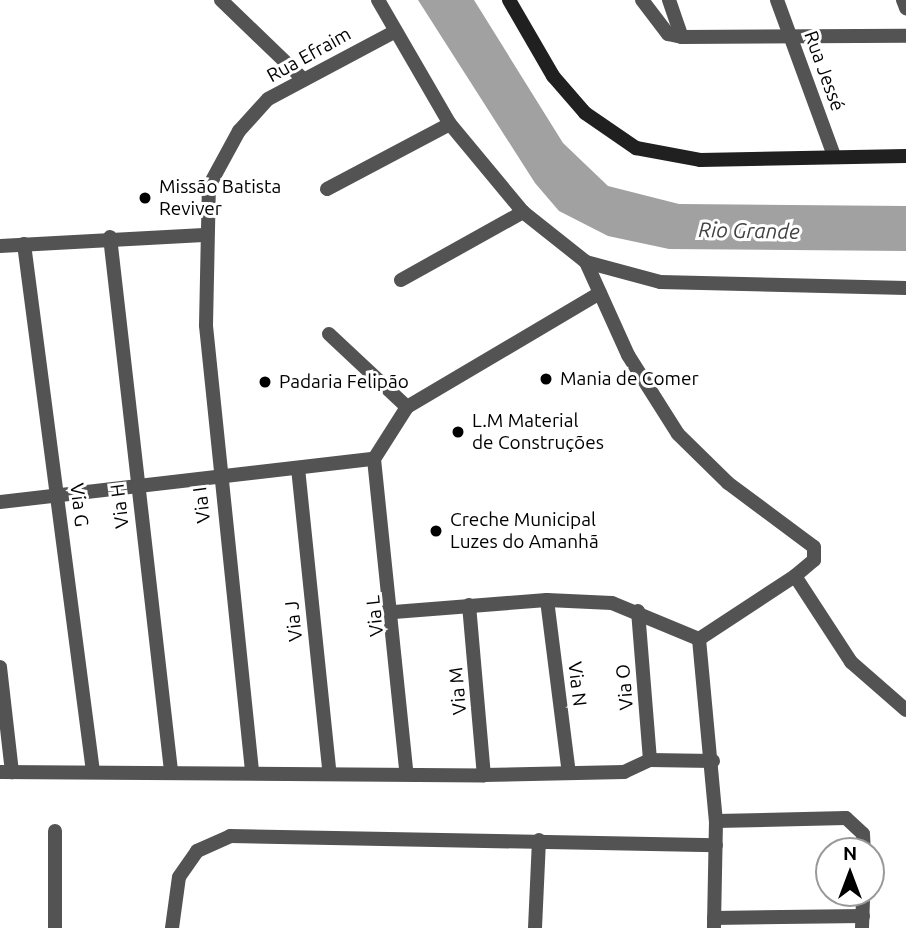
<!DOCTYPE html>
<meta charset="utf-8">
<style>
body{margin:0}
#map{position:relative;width:906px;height:928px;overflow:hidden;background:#fff;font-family:Ubuntu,sans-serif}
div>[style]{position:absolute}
.water>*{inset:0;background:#a1a1a1}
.street>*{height:14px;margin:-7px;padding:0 7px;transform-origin:7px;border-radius:7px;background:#535353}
.secondary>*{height:14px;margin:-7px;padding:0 7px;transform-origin:7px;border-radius:7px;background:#202020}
.dots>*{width:19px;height:19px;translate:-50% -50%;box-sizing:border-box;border:4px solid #fff;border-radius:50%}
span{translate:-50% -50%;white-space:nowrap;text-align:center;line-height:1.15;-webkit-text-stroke:6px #fff;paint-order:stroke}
.street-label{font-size:19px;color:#000}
.poi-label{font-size:19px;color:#000}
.left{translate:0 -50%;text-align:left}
.water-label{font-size:21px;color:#424242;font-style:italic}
.north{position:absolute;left:815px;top:837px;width:70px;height:70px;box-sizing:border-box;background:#fff;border:2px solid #999;border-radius:50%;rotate:0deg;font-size:19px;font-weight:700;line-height:28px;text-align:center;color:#000}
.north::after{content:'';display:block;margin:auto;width:24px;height:32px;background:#000;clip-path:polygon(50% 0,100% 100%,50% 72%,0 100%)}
</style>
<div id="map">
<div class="water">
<div style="clip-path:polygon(418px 0,474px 0,563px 143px,608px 186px,679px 204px,906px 206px,906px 251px,669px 249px,608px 236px,559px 211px,535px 183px)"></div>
</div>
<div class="street">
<div style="left:221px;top:0;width:111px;rotate:43.9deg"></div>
<div style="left:378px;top:0;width:143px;rotate:59.9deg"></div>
<div style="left:450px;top:124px;width:114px;rotate:50.3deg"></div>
<div style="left:523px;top:212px;width:80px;rotate:38.4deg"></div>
<div style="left:586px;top:262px;width:102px;rotate:65.7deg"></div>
<div style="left:628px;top:355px;width:93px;rotate:57.7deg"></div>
<div style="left:678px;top:434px;width:70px;rotate:44.4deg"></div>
<div style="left:728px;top:483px;width:107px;rotate:36.7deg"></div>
<div style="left:814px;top:547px;width:13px;rotate:90deg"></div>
<div style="left:814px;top:560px;width:25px;rotate:140deg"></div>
<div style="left:795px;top:576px;width:115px;rotate:146.7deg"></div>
<div style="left:642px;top:0;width:43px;rotate:52.6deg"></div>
<div style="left:668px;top:34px;width:14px;rotate:12deg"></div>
<div style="left:682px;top:37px;width:224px;rotate:-0.3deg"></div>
<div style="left:669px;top:0;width:39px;rotate:71deg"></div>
<div style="left:777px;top:0;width:166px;rotate:69.9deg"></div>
<div style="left:903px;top:0;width:9px;rotate:69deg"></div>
<div style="left:327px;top:189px;width:139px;rotate:-27.9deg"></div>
<div style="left:110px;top:237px;width:537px;rotate:83.48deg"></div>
<div style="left:24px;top:244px;width:532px;rotate:82.55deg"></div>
<div style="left:0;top:246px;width:204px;rotate:-3.1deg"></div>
<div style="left:586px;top:262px;width:77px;rotate:15.1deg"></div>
<div style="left:660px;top:282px;width:246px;rotate:1.4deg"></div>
<div style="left:401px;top:280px;width:140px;rotate:-29.1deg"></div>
<div style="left:329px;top:334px;width:107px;rotate:43.1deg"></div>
<div style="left:374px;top:459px;width:314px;rotate:84.1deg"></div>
<div style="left:298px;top:468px;width:304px;rotate:84.1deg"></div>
<div style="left:0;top:502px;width:376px;rotate:-6.6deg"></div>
<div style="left:374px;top:459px;width:62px;rotate:-57.6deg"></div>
<div style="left:407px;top:407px;width:224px;rotate:-30.6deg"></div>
<div style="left:795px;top:576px;width:103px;rotate:56.9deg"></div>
<div style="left:851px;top:662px;width:73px;rotate:41.1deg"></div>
<div style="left:547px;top:600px;width:174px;rotate:82.8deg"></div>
<div style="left:469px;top:605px;width:171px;rotate:85deg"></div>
<div style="left:638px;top:611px;width:149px;rotate:85.4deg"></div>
<div style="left:394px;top:612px;width:153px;rotate:-4.5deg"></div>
<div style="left:547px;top:600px;width:65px;rotate:2.6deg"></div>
<div style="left:612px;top:603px;width:94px;rotate:22.5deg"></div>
<div style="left:699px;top:639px;width:183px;rotate:84.7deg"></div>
<div style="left:716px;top:821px;width:107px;rotate:91.1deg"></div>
<div style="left:0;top:667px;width:106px;rotate:83.5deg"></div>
<div style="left:252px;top:771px;width:448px;rotate:-95.9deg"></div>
<div style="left:206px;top:325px;width:139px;rotate:-88.8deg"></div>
<div style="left:209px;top:186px;width:63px;rotate:-61.4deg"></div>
<div style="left:239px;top:131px;width:43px;rotate:-47.8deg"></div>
<div style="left:268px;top:99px;width:143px;rotate:-28deg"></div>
<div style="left:0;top:772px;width:484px;rotate:0.4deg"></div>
<div style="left:484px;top:775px;width:140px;rotate:-1.2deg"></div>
<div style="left:624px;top:772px;width:29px;rotate:-25deg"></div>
<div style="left:650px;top:760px;width:63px;rotate:0.9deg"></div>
<div style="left:716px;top:821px;width:130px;rotate:-1.3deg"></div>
<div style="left:846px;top:818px;width:23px;rotate:43deg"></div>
<div style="left:863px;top:834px;width:17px;rotate:87deg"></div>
<div style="left:714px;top:918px;width:149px;rotate:-0.8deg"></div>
<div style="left:55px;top:928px;width:97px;rotate:-90deg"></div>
<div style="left:172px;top:928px;width:51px;rotate:-82.2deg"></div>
<div style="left:179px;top:877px;width:32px;rotate:-55deg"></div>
<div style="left:197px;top:851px;width:36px;rotate:-24deg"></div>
<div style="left:230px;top:836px;width:486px;rotate:1.1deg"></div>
<div style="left:535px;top:928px;width:88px;rotate:-87.4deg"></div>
<div style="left:862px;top:928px;width:35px;rotate:-88deg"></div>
</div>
<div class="secondary">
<div style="left:509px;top:0;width:88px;rotate:59.9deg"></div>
<div style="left:553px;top:76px;width:49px;rotate:49.1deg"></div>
<div style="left:585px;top:113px;width:62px;rotate:34.5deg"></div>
<div style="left:636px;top:148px;width:65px;rotate:10.6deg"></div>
<div style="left:700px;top:160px;width:206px;rotate:-1.1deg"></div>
</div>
<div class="dots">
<div style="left:145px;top:198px;background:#000"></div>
<div style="left:546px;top:379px;background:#000"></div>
<div style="left:265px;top:382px;background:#000"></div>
<div style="left:458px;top:432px;background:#000"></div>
<div style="left:436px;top:531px;background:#000"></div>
</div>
<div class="street-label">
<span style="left:309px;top:55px;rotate:-29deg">Rua Efraim</span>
<span style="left:824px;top:71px;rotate:70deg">Rua Jessé</span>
<span style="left:79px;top:505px;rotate:83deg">Via G</span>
<span style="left:202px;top:505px;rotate:-97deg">Via I</span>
<span style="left:120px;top:506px;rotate:-97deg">Via H</span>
<span style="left:375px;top:616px;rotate:-96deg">Via L</span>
<span style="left:294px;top:621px;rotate:-96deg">Via J</span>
<span style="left:577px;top:684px;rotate:83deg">Via N</span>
<span style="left:625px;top:687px;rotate:-95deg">Via O</span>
<span style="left:458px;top:691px;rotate:-95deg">Via M</span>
</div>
<div class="poi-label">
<span class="left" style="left:159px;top:198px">Missão Batista<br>Reviver</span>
<span class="left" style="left:560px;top:379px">Mania de Comer</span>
<span class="left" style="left:279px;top:382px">Padaria Felipão</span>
<span class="left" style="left:472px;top:432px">L.M Material<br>de Construções</span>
<span class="left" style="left:450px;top:531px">Creche Municipal<br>Luzes do Amanhã</span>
</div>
<div class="water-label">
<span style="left:749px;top:230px;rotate:1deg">Rio Grande</span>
</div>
<div class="north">N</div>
</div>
